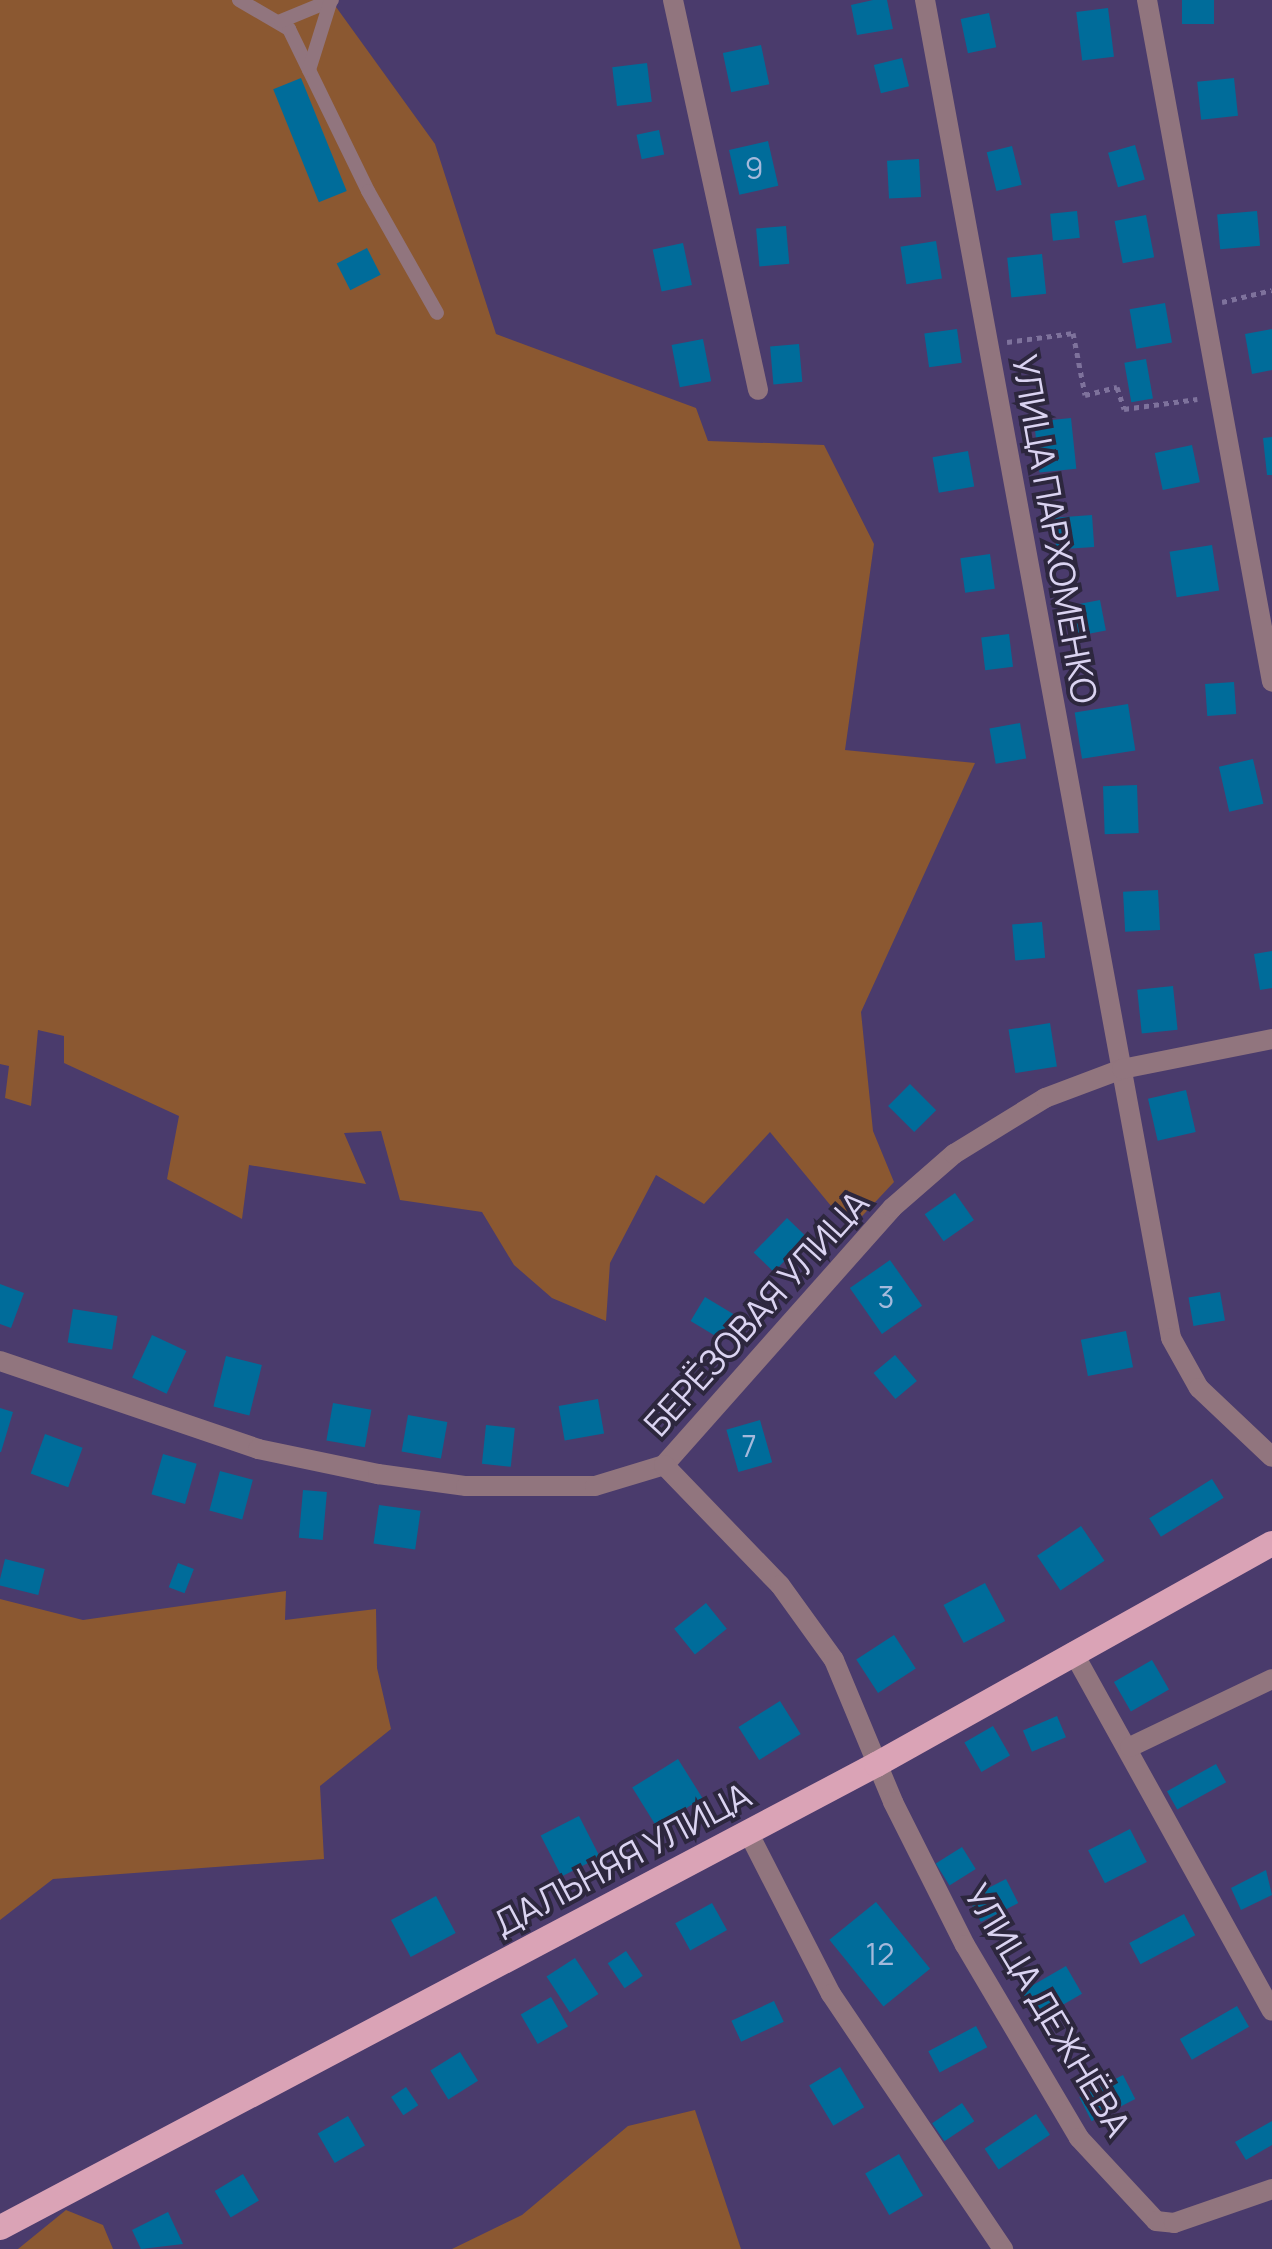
<!DOCTYPE html>
<meta charset="utf-8">
<style>
body{margin:0}
#map{position:relative;width:1272px;height:2249px;overflow:hidden;background:#4a3b6c;font-family:Manrope,sans-serif}
div>[style]{position:absolute}
.green>*{inset:0;background:#8b5831}
.building>*{inset:0;background:#006c9a;transform-origin:0 0}
.path>*{height:5px;margin-top:-2.5px;transform-origin:0;background:repeating-linear-gradient(90deg,#7e729c 0 5px,transparent 0 10px)}
.service>*{height:14px;margin:-7px;padding:0 7px;transform-origin:7px;border-radius:7px;background:#91757e}
.minor>*{height:20px;margin:-10px;padding:0 10px;transform-origin:10px;border-radius:10px;background:#91757e}
.primary>*{height:25px;margin:-12.5px;padding:0 12.5px;transform-origin:12.5px;border-radius:12.5px;background:#daa3b6}
span{translate:-50% -50%;white-space:nowrap;text-align:center;line-height:1.15;-webkit-text-stroke:8px #2d273e;paint-order:stroke}
.number-label{font-size:30px;color:#a4b9db}
.number-label span{-webkit-text-stroke-width:0}
.street-label{font-size:35px;color:#dad3f1}
</style>
<div id="map">
<div class="green">
<div style="clip-path:polygon(0 0,331px 0,435px 144px,496px 334px,696px 408px,708px 441px,824px 445px,874px 544px,845px 750px,975px 763px,861px 1012px,873px 1131px,894px 1182px,850px 1229px,770px 1132px,704px 1204px,656px 1175px,610px 1263px,606px 1321px,552px 1298px,514px 1265px,482px 1212px,400px 1200px,381px 1131px,344px 1133px,366px 1184px,249px 1165px,242px 1219px,167px 1179px,179px 1116px,64px 1063px,64px 1036px,38px 1030px,31px 1106px,5px 1098px,9px 1066px,0 1064px)"></div>
<div style="clip-path:polygon(286px 1591px,285px 1620px,376px 1609px,377px 1668px,391px 1729px,320px 1786px,324px 1859px,53px 1879px,0 1920px,0 1599px,83px 1620px)"></div>
<div style="clip-path:polygon(695px 2110px,741px 2249px,452px 2249px,522px 2215px,628px 2126px)"></div>
<div style="clip-path:polygon(66px 2210px,103px 2225px,113px 2249px,18px 2249px)"></div>
</div>
<div class="building">
<div style="clip-path:polygon(873px 0,887px 0,893px 29px,857px 35px,851px 5px)"></div>
<div style="left:1182px;top:0;width:32px;height:24px"></div>
<div style="left:1108px;top:8px;width:49px;height:32px;rotate:83deg"></div>
<div style="left:989px;top:13px;width:35px;height:29px;rotate:78deg"></div>
<div style="left:761px;top:45px;width:40px;height:39px;rotate:78deg"></div>
<div style="left:902px;top:58px;width:29px;height:29px;rotate:76deg"></div>
<div style="left:647px;top:63px;width:39px;height:35px;rotate:83deg"></div>
<div style="left:301px;top:78px;width:122px;height:30px;rotate:68deg"></div>
<div style="left:1234px;top:78px;width:38px;height:37px;rotate:84deg"></div>
<div style="left:659px;top:130px;width:25px;height:23px;rotate:78deg"></div>
<div style="left:768px;top:141px;width:46px;height:40px;rotate:77deg"></div>
<div style="left:1135px;top:145px;width:36px;height:28px;rotate:74deg"></div>
<div style="left:1012px;top:146px;width:40px;height:26px;rotate:76deg"></div>
<div style="left:919px;top:159px;width:38px;height:32px;rotate:87deg"></div>
<div style="left:1077px;top:211px;width:27px;height:27px;rotate:84deg"></div>
<div style="left:1257px;top:211px;width:35px;height:40px;rotate:85deg"></div>
<div style="left:1146px;top:215px;width:43px;height:32px;rotate:79deg"></div>
<div style="left:786px;top:226px;width:38px;height:30px;rotate:85deg"></div>
<div style="left:936px;top:241px;width:38px;height:36px;rotate:81deg"></div>
<div style="left:683px;top:243px;width:43px;height:31px;rotate:78deg"></div>
<div style="left:367px;top:248px;width:30px;height:34px;rotate:63deg"></div>
<div style="left:1042px;top:254px;width:40px;height:35px;rotate:84deg"></div>
<div style="left:1165px;top:303px;width:40px;height:36px;rotate:80deg"></div>
<div style="left:957px;top:329px;width:34px;height:33px;rotate:82deg"></div>
<div style="clip-path:polygon(1272px 329px,1272px 370px,1252px 374px,1245px 334px)"></div>
<div style="left:703px;top:339px;width:43px;height:32px;rotate:79deg"></div>
<div style="left:799px;top:344px;width:38px;height:29px;rotate:85deg"></div>
<div style="left:1146px;top:359px;width:40px;height:22px;rotate:80deg"></div>
<div style="left:1071px;top:418px;width:51px;height:37px;rotate:84deg"></div>
<div style="clip-path:polygon(1272px 437px,1272px 475px,1267px 475px,1263px 438px)"></div>
<div style="left:1192px;top:445px;width:38px;height:38px;rotate:78deg"></div>
<div style="left:968px;top:451px;width:36px;height:36px;rotate:80deg"></div>
<div style="left:1092px;top:515px;width:32px;height:38px;rotate:86deg"></div>
<div style="left:1212px;top:545px;width:46px;height:43px;rotate:81deg"></div>
<div style="left:990px;top:554px;width:35px;height:30px;rotate:82deg"></div>
<div style="left:1100px;top:600px;width:31px;height:36px;rotate:79deg"></div>
<div style="left:1009px;top:634px;width:33px;height:28px;rotate:83deg"></div>
<div style="left:1234px;top:682px;width:32px;height:29px;rotate:86deg"></div>
<div style="left:1128px;top:704px;width:47px;height:54px;rotate:81deg"></div>
<div style="left:1020px;top:723px;width:36px;height:31px;rotate:80deg"></div>
<div style="left:1253px;top:759px;width:46px;height:35px;rotate:77deg"></div>
<div style="left:1137px;top:785px;width:48px;height:34px;rotate:88deg"></div>
<div style="left:1158px;top:890px;width:40px;height:35px;rotate:87deg"></div>
<div style="left:1042px;top:922px;width:36px;height:30px;rotate:85deg"></div>
<div style="clip-path:polygon(1272px 951px,1272px 988px,1260px 990px,1254px 954px)"></div>
<div style="left:1173px;top:986px;width:44px;height:36px;rotate:84deg"></div>
<div style="left:1050px;top:1023px;width:44px;height:42px;rotate:81deg"></div>
<div style="left:910px;top:1084px;width:37px;height:31px;rotate:45deg"></div>
<div style="left:1186px;top:1090px;width:43px;height:39px;rotate:77deg"></div>
<div style="left:955px;top:1193px;width:33px;height:37px;rotate:55deg"></div>
<div style="left:787px;top:1218px;width:28px;height:48px;rotate:44deg"></div>
<div style="left:890px;top:1260px;width:56px;height:49px;rotate:55deg"></div>
<div style="clip-path:polygon(0 1284px,24px 1293px,11px 1328px,0 1324px)"></div>
<div style="left:1220px;top:1292px;width:29px;height:32px;rotate:80deg"></div>
<div style="left:705px;top:1297px;width:33px;height:28px;rotate:31deg"></div>
<div style="left:73px;top:1309px;width:45px;height:34px;rotate:9deg"></div>
<div style="left:1126px;top:1331px;width:37px;height:46px;rotate:79deg"></div>
<div style="left:152px;top:1335px;width:38px;height:47px;rotate:25deg"></div>
<div style="left:895px;top:1355px;width:34px;height:28px;rotate:50deg"></div>
<div style="left:226px;top:1356px;width:37px;height:52px;rotate:14deg"></div>
<div style="left:598px;top:1399px;width:35px;height:40px;rotate:80deg"></div>
<div style="left:333px;top:1403px;width:39px;height:38px;rotate:10deg"></div>
<div style="clip-path:polygon(0 1408px,13px 1412px,1px 1452px,0 1452px)"></div>
<div style="left:408px;top:1415px;width:40px;height:37px;rotate:10deg"></div>
<div style="left:760px;top:1420px;width:44px;height:35px;rotate:74deg"></div>
<div style="left:486px;top:1425px;width:29px;height:39px;rotate:6deg"></div>
<div style="left:45px;top:1434px;width:40px;height:42px;rotate:20deg"></div>
<div style="left:163px;top:1454px;width:35px;height:42px;rotate:16deg"></div>
<div style="left:220px;top:1471px;width:34px;height:41px;rotate:15deg"></div>
<div style="left:1212px;top:1479px;width:22px;height:74px;rotate:58deg"></div>
<div style="left:303px;top:1490px;width:24px;height:48px;rotate:5deg"></div>
<div style="left:379px;top:1505px;width:42px;height:39px;rotate:8deg"></div>
<div style="left:1081px;top:1526px;width:42px;height:53px;rotate:56deg"></div>
<div style="left:5px;top:1559px;width:41px;height:27px;rotate:14deg"></div>
<div style="left:178px;top:1563px;width:17px;height:26px;rotate:21deg"></div>
<div style="left:985px;top:1583px;width:43px;height:47px;rotate:62deg"></div>
<div style="left:706px;top:1603px;width:33px;height:41px;rotate:51deg"></div>
<div style="left:894px;top:1635px;width:40px;height:45px;rotate:57deg"></div>
<div style="left:1152px;top:1660px;width:34px;height:44px;rotate:60deg"></div>
<div style="left:780px;top:1701px;width:39px;height:49px;rotate:58deg"></div>
<div style="left:1057px;top:1716px;width:23px;height:37px;rotate:67deg"></div>
<div style="left:993px;top:1726px;width:34px;height:33px;rotate:60deg"></div>
<div style="left:678px;top:1759px;width:46px;height:54px;rotate:58deg"></div>
<div style="left:1216px;top:1764px;width:21px;height:56px;rotate:61deg"></div>
<div style="left:579px;top:1816px;width:46px;height:43px;rotate:63deg"></div>
<div style="left:1130px;top:1829px;width:37px;height:47px;rotate:63deg"></div>
<div style="left:962px;top:1847px;width:26px;height:31px;rotate:58deg"></div>
<div style="clip-path:polygon(1266px 1870px,1272px 1895px,1241px 1910px,1231px 1888px)"></div>
<div style="left:1006px;top:1879px;width:27px;height:42px;rotate:63deg"></div>
<div style="left:436px;top:1896px;width:42px;height:51px;rotate:62deg"></div>
<div style="left:876px;top:1902px;width:86px;height:60px;rotate:51deg"></div>
<div style="left:712px;top:1903px;width:31px;height:42px;rotate:61deg"></div>
<div style="left:1184px;top:1914px;width:24px;height:62px;rotate:62deg"></div>
<div style="left:626px;top:1951px;width:30px;height:22px;rotate:56deg"></div>
<div style="left:575px;top:1958px;width:43px;height:34px;rotate:57deg"></div>
<div style="left:1066px;top:1966px;width:32px;height:54px;rotate:60deg"></div>
<div style="left:551px;top:1997px;width:34px;height:35px;rotate:60deg"></div>
<div style="left:774px;top:2001px;width:23px;height:47px;rotate:65deg"></div>
<div style="left:1237px;top:2006px;width:24px;height:66px;rotate:60deg"></div>
<div style="left:976px;top:2026px;width:24px;height:54px;rotate:62deg"></div>
<div style="left:460px;top:2052px;width:34px;height:35px;rotate:58deg"></div>
<div style="left:840px;top:2067px;width:47px;height:36px;rotate:59deg"></div>
<div style="left:1123px;top:2075px;width:27px;height:49px;rotate:63deg"></div>
<div style="left:406px;top:2087px;width:22px;height:18px;rotate:56deg"></div>
<div style="left:962px;top:2103px;width:22px;height:36px;rotate:56deg"></div>
<div style="left:1036px;top:2114px;width:25px;height:62px;rotate:56deg"></div>
<div style="left:348px;top:2116px;width:34px;height:35px;rotate:60deg"></div>
<div style="clip-path:polygon(1272px 2121px,1272px 2145px,1246px 2160px,1235px 2142px)"></div>
<div style="left:899px;top:2154px;width:48px;height:39px;rotate:60deg"></div>
<div style="left:243px;top:2174px;width:31px;height:33px;rotate:59deg"></div>
<div style="clip-path:polygon(168px 2212px,183px 2244px,141px 2249px,132px 2230px)"></div>
</div>
<div class="path">
<div style="left:1222px;top:302px;width:51px;rotate:-13.5deg"></div>
<div style="left:1007px;top:342px;width:67px;rotate:-7.8deg"></div>
<div style="left:1073px;top:333px;width:63px;rotate:79deg"></div>
<div style="left:1085px;top:395px;width:33px;rotate:-14deg"></div>
<div style="left:1117px;top:387px;width:23px;rotate:72deg"></div>
<div style="left:1124px;top:409px;width:74px;rotate:-7.8deg"></div>
</div>
<div class="service">
<div style="left:239px;top:0;width:58px;rotate:30.1deg"></div>
<div style="left:289px;top:29px;width:180px;rotate:64deg"></div>
<div style="left:368px;top:191px;width:140px;rotate:60.5deg"></div>
<div style="left:281px;top:21px;width:55px;rotate:-22.4deg"></div>
<div style="left:309px;top:70px;width:73px;rotate:-72.6deg"></div>
</div>
<div class="minor">
<div style="left:673px;top:0;width:399px;rotate:77.7deg"></div>
<div style="left:925px;top:0;width:1360px;rotate:79.58deg"></div>
<div style="left:1171px;top:1338px;width:57px;rotate:60.8deg"></div>
<div style="left:1199px;top:1388px;width:100px;rotate:43.4deg"></div>
<div style="left:1147px;top:0;width:693px;rotate:79.61deg"></div>
<div style="left:0;top:1361px;width:273px;rotate:18.8deg"></div>
<div style="left:258px;top:1449px;width:123px;rotate:11.8deg"></div>
<div style="left:378px;top:1474px;width:89px;rotate:7.8deg"></div>
<div style="left:466px;top:1486px;width:129px"></div>
<div style="left:595px;top:1486px;width:72px;rotate:-16.9deg"></div>
<div style="left:664px;top:1465px;width:344px;rotate:-48.4deg"></div>
<div style="left:892px;top:1208px;width:82px;rotate:-41.1deg"></div>
<div style="left:954px;top:1154px;width:107px;rotate:-31.6deg"></div>
<div style="left:1045px;top:1098px;width:82px;rotate:-20.6deg"></div>
<div style="left:1122px;top:1069px;width:153px;rotate:-11.3deg"></div>
<div style="left:664px;top:1465px;width:167px;rotate:46deg"></div>
<div style="left:780px;top:1585px;width:92px;rotate:54.2deg"></div>
<div style="left:834px;top:1660px;width:154px;rotate:67.4deg"></div>
<div style="left:893px;top:1802px;width:160px;rotate:63.3deg"></div>
<div style="left:965px;top:1945px;width:224px;rotate:59.4deg"></div>
<div style="left:1079px;top:2138px;width:113px;rotate:47.1deg"></div>
<div style="left:1156px;top:2221px;width:18px;rotate:6deg"></div>
<div style="left:1174px;top:2223px;width:104px;rotate:-19.1deg"></div>
<div style="left:1073px;top:1652px;width:410px;rotate:61deg"></div>
<div style="left:1130px;top:1747px;width:157px;rotate:-25.6deg"></div>
<div style="left:748px;top:1832px;width:182px;rotate:62.9deg"></div>
<div style="left:831px;top:1994px;width:308px;rotate:56deg"></div>
</div>
<div class="primary">
<div style="left:0;top:2227px;width:991px;rotate:-27.86deg"></div>
<div style="left:876px;top:1764px;width:453px;rotate:-29.2deg"></div>
</div>
<div class="number-label">
<span style="left:754px;top:168px">9</span>
<span style="left:886px;top:1297px">3</span>
<span style="left:749px;top:1446px">7</span>
<span style="left:880px;top:1954px">12</span>
</div>
<div class="street-label">
<span style="left:1055px;top:529px;rotate:80deg">УЛИЦА ПАРХОМЕНКО</span>
<span style="left:756px;top:1313px;rotate:-48deg">БЕРЁЗОВАЯ УЛИЦА</span>
<span style="left:622px;top:1859px;rotate:-28deg">ДАЛЬНЯЯ УЛИЦА</span>
<span style="left:1048px;top:2010px;rotate:59deg">УЛИЦА ДЕЖНЁВА</span>
</div>
</div>
